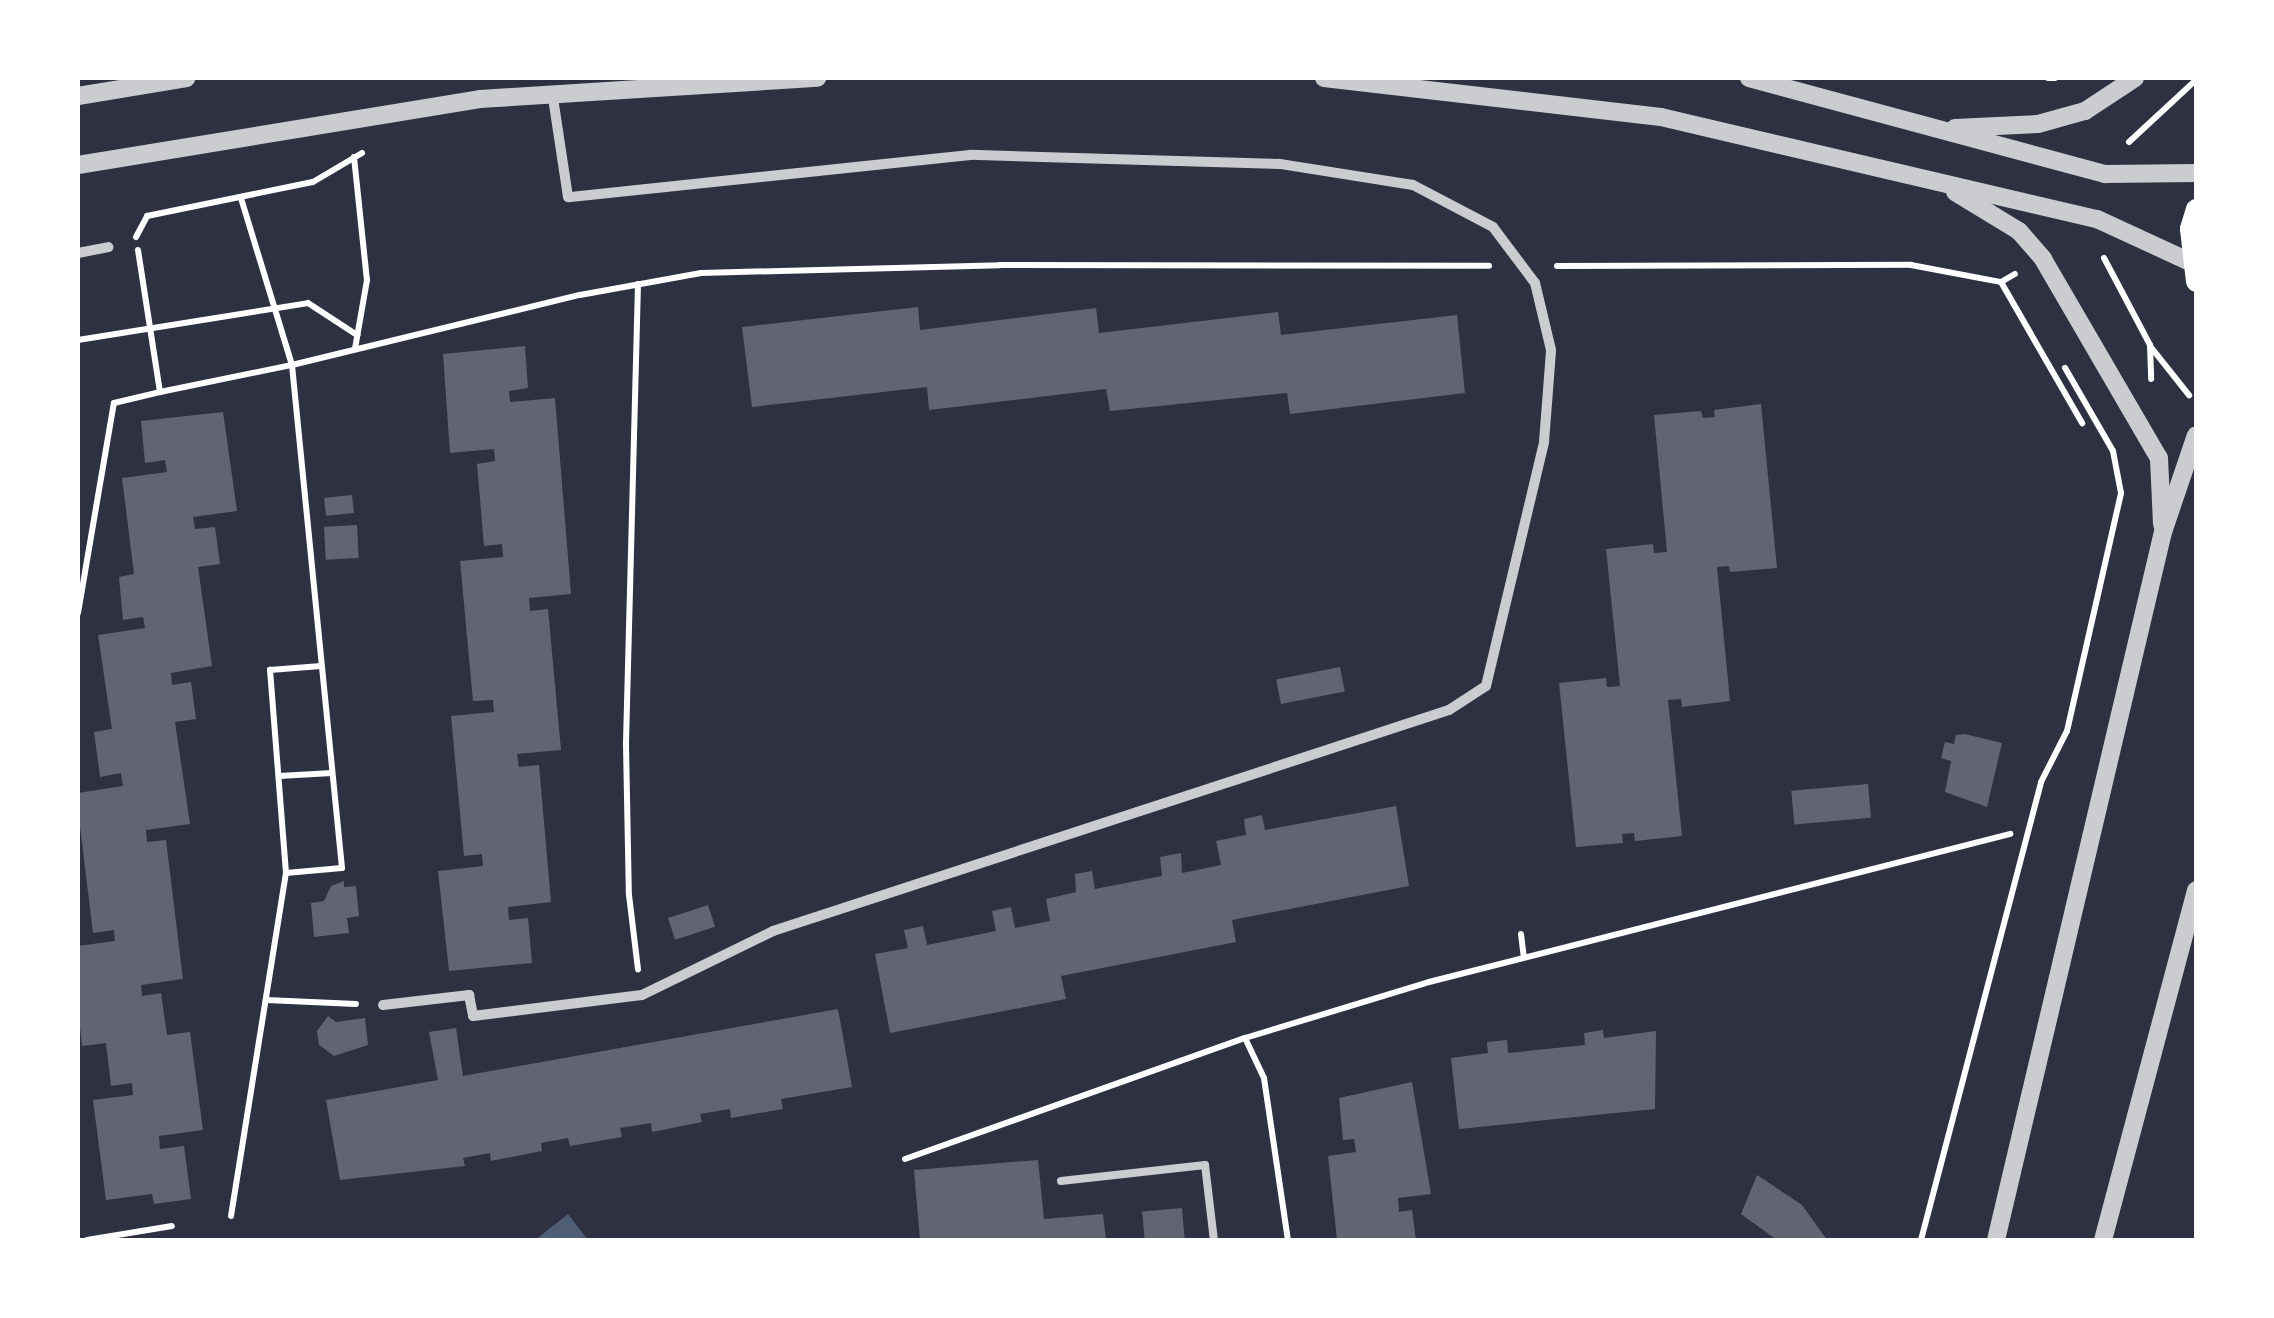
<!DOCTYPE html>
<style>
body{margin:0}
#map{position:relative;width:2274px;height:1318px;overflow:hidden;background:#2d3142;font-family:"Open Sans",sans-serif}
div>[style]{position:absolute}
.water>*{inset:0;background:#4f5d75}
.building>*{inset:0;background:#626471;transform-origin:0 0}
.path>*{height:6px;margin:-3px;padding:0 3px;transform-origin:3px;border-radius:3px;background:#fff}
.service>*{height:8px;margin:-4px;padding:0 4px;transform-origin:4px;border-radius:4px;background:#caccd0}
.minor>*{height:10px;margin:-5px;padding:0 5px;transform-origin:5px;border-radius:5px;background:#caccd0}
.tertiary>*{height:18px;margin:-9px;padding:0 9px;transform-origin:9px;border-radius:9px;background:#caccd0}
.secondary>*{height:20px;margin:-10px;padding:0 10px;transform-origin:10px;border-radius:10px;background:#fff}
span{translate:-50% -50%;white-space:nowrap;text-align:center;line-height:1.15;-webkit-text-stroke:9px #fff;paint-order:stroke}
.frame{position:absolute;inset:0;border:80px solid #fff;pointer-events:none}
</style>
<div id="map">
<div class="water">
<div style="clip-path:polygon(568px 1214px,588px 1240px,535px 1240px)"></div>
</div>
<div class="building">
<div style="clip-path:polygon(918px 307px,920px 330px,1096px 308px,1099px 333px,1278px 312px,1281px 335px,1457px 315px,1465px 393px,1290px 414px,1287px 393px,1110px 411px,1106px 389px,929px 410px,927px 387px,752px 407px,742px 327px)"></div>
<div style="clip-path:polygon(525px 346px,528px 388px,509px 391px,510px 402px,555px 398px,571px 594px,529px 598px,530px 611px,548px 609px,561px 750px,517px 754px,519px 767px,539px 765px,551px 902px,508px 907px,509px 920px,528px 918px,532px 963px,449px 971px,438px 871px,483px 866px,482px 854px,464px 856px,451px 716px,494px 712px,493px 700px,473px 701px,460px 561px,503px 557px,502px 544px,484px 546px,477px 464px,495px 461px,494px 449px,450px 453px,443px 354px)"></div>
<div style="clip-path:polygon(1761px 404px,1777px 568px,1730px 572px,1729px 566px,1717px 567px,1730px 701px,1682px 707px,1681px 699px,1668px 700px,1682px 836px,1635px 841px,1634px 833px,1622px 834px,1623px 843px,1576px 847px,1559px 683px,1606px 678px,1607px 687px,1620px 686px,1606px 549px,1653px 544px,1654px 553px,1667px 552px,1654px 415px,1701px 411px,1703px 418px,1715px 417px,1714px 410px)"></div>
<div style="clip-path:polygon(223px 412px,237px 511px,193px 517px,195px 529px,215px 527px,220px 564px,198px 567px,212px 666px,171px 673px,172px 685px,191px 682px,196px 719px,175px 722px,190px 824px,146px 830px,147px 842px,166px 840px,183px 979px,141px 985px,142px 996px,161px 993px,167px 1035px,190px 1032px,203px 1130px,159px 1136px,160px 1149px,184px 1146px,191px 1199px,154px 1204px,152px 1194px,106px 1200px,93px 1100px,133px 1095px,132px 1083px,111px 1086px,106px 1043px,82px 1046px,78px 1010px,78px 946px,115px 941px,114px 930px,93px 933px,78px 810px,78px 793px,123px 786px,121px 773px,100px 777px,94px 732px,112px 729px,98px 635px,145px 628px,143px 617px,123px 620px,119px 577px,134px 574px,122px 478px,167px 472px,165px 460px,145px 463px,141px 421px)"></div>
<div style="left:352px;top:495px;width:18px;height:28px;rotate:84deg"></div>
<div style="left:357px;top:525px;width:33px;height:33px;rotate:87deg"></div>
<div style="left:1340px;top:667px;width:25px;height:65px;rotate:79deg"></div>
<div style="clip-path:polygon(1965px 734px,2002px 743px,1987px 807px,1945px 792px,1951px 761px,1941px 758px,1945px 742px,1954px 744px,1956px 735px)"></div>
<div style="left:1868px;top:784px;width:34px;height:77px;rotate:85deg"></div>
<div style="clip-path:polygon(1396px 806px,1409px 886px,1232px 920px,1236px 942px,1061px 976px,1066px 999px,890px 1033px,875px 954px,908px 948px,904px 930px,923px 926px,927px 945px,996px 931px,992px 911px,1011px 907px,1015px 928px,1050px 921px,1046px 899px,1076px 892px,1075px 874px,1092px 871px,1095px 889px,1162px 876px,1160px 857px,1181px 853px,1182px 873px,1221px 865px,1216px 841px,1246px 835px,1244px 819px,1262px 815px,1265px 830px)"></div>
<div style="clip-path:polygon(344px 881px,344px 887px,356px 886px,359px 916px,347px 918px,349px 933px,314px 937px,311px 903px,324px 901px,331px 886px)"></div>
<div style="left:708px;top:905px;width:23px;height:42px;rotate:72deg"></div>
<div style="clip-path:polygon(838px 1009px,852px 1087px,781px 1099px,783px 1109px,731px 1118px,730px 1109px,700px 1114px,702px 1122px,652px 1132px,651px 1123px,620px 1128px,622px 1137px,570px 1146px,568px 1138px,541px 1143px,542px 1151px,491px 1161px,490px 1153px,463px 1158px,465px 1166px,340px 1180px,326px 1100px,438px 1080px,429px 1032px,456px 1028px,463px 1076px)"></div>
<div style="clip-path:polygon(328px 1016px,336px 1022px,365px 1018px,368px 1045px,334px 1056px,319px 1045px,317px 1031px)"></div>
<div style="clip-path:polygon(1603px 1030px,1604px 1038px,1656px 1031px,1655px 1109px,1459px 1129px,1451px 1058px,1488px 1053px,1487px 1042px,1507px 1040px,1508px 1053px,1585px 1045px,1584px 1033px)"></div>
<div style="clip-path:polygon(1412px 1082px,1431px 1194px,1398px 1198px,1399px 1212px,1412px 1210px,1416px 1240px,1337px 1240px,1328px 1156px,1356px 1152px,1354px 1139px,1343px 1140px,1339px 1098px)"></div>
<div style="clip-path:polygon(1038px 1160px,1044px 1219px,1103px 1214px,1106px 1240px,920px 1240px,914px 1170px)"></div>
<div style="clip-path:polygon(1757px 1175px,1802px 1205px,1827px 1240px,1777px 1240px,1741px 1214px)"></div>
<div style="left:1182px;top:1208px;width:32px;height:40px;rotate:85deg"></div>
</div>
<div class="path">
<div style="left:2048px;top:78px;width:7px"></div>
<div style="left:2129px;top:142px;width:91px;rotate:-42.8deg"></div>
<div style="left:354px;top:157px;width:124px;rotate:84deg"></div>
<div style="left:367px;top:280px;width:70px;rotate:99.9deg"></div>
<div style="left:136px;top:237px;width:24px;rotate:-62deg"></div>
<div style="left:147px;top:216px;width:169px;rotate:-11.6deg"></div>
<div style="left:313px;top:182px;width:57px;rotate:-30.6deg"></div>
<div style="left:138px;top:250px;width:144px;rotate:81.2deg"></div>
<div style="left:160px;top:392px;width:135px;rotate:-11.6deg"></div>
<div style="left:292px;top:365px;width:175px;rotate:-107deg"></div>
<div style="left:2104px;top:258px;width:98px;rotate:62.1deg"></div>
<div style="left:2150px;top:345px;width:34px;rotate:88deg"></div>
<div style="left:1557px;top:266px;width:354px;rotate:-0.2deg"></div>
<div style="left:1911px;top:265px;width:92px;rotate:10.7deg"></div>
<div style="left:2001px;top:282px;width:16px;rotate:-30deg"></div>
<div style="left:2001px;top:282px;width:163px;rotate:60.1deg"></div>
<div style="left:638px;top:284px;width:461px;rotate:91.5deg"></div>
<div style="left:626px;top:745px;width:150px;rotate:88.9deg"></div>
<div style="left:629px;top:895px;width:75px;rotate:83.1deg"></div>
<div style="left:78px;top:340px;width:233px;rotate:-9.1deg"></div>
<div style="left:308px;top:303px;width:59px;rotate:33.1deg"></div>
<div style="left:2150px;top:346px;width:63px;rotate:51.5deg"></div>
<div style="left:78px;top:613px;width:213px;rotate:-80.3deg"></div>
<div style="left:114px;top:403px;width:47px;rotate:-13.4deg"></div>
<div style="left:279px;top:776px;width:53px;rotate:-3.2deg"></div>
<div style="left:286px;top:873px;width:204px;rotate:-94.5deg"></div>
<div style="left:270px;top:670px;width:51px;rotate:-4.5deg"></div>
<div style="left:1521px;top:934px;width:23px;rotate:83deg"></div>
<div style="left:266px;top:1000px;width:90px;rotate:2.5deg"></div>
<div style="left:1245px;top:1038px;width:44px;rotate:64.6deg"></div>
<div style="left:1264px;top:1078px;width:164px;rotate:81.6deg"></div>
<div style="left:905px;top:1159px;width:361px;rotate:-19.6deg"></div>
<div style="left:1245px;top:1038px;width:192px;rotate:-16.9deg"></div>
<div style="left:1429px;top:982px;width:600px;rotate:-14.29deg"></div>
<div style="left:231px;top:1216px;width:347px;rotate:-80.9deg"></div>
<div style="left:286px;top:873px;width:56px;rotate:-5.1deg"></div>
<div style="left:342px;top:868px;width:505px;rotate:-95.68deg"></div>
<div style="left:292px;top:365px;width:296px;rotate:-13.7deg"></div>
<div style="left:580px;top:295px;width:123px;rotate:-10.3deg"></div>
<div style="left:701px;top:273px;width:299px;rotate:-1.5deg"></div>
<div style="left:1000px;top:265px;width:489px;rotate:0.1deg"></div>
<div style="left:87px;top:1240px;width:86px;rotate:-9.4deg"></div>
<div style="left:1921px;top:1240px;width:473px;rotate:-75.3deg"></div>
<div style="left:2041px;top:782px;width:57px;rotate:-63deg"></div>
<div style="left:2067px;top:731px;width:244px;rotate:-77.2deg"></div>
<div style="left:2121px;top:493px;width:43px;rotate:-100.8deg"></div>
<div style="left:2113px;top:451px;width:96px;rotate:-120deg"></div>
</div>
<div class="service">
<div style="left:1061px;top:1181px;width:145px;rotate:-6.3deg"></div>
<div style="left:1205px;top:1165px;width:76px;rotate:83.2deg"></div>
</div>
<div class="minor">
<div style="left:78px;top:253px;width:31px;rotate:-11deg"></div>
<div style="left:383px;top:1005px;width:87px;rotate:-6.6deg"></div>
<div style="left:469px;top:995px;width:21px;rotate:79deg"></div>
<div style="left:473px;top:1016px;width:170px;rotate:-7.1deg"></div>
<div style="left:642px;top:995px;width:146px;rotate:-26deg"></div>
<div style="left:773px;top:931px;width:711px;rotate:-18.1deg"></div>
<div style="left:1449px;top:710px;width:44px;rotate:-33deg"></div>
<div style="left:1486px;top:686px;width:251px;rotate:-76.6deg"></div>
<div style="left:1544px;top:442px;width:92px;rotate:-85.6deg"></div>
<div style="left:1551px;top:350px;width:69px;rotate:-103.4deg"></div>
<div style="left:1535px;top:283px;width:70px;rotate:-126.9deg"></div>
<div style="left:1493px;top:227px;width:90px;rotate:-152.3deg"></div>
<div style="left:1413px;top:185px;width:135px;rotate:-171deg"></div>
<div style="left:1280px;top:164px;width:310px;rotate:-178.3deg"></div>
<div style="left:970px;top:155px;width:404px;rotate:174deg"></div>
<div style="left:568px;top:197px;width:107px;rotate:-98.6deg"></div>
</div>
<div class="tertiary">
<div style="left:1324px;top:78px;width:339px;rotate:6.6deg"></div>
<div style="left:1661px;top:117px;width:448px;rotate:13.2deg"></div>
<div style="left:2097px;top:219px;width:102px;rotate:24.8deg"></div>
<div style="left:1749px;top:78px;width:369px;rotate:15.1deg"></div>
<div style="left:2105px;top:174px;width:91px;rotate:-0.6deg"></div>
<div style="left:78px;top:96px;width:110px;rotate:-9.4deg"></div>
<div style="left:1955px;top:128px;width:83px;rotate:-2.8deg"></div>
<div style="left:2038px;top:124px;width:49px;rotate:-15.5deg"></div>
<div style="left:2085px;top:111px;width:60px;rotate:-33.4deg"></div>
<div style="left:78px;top:165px;width:407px;rotate:-9.3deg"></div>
<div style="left:480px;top:99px;width:338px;rotate:-3.6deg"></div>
<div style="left:1955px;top:192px;width:75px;rotate:31.4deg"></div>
<div style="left:2019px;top:231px;width:37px;rotate:49deg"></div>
<div style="left:2043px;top:259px;width:230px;rotate:59.8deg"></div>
<div style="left:2159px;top:458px;width:66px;rotate:87.4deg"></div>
<div style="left:1996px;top:1240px;width:727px;rotate:-76.73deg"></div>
<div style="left:2163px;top:532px;width:102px;rotate:-71.2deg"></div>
<div style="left:2103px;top:1240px;width:362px;rotate:-75.1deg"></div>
</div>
<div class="secondary">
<div style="left:2196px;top:209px;width:21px;rotate:107deg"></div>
<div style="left:2190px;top:229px;width:53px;rotate:83.5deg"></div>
</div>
<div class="frame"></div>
</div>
